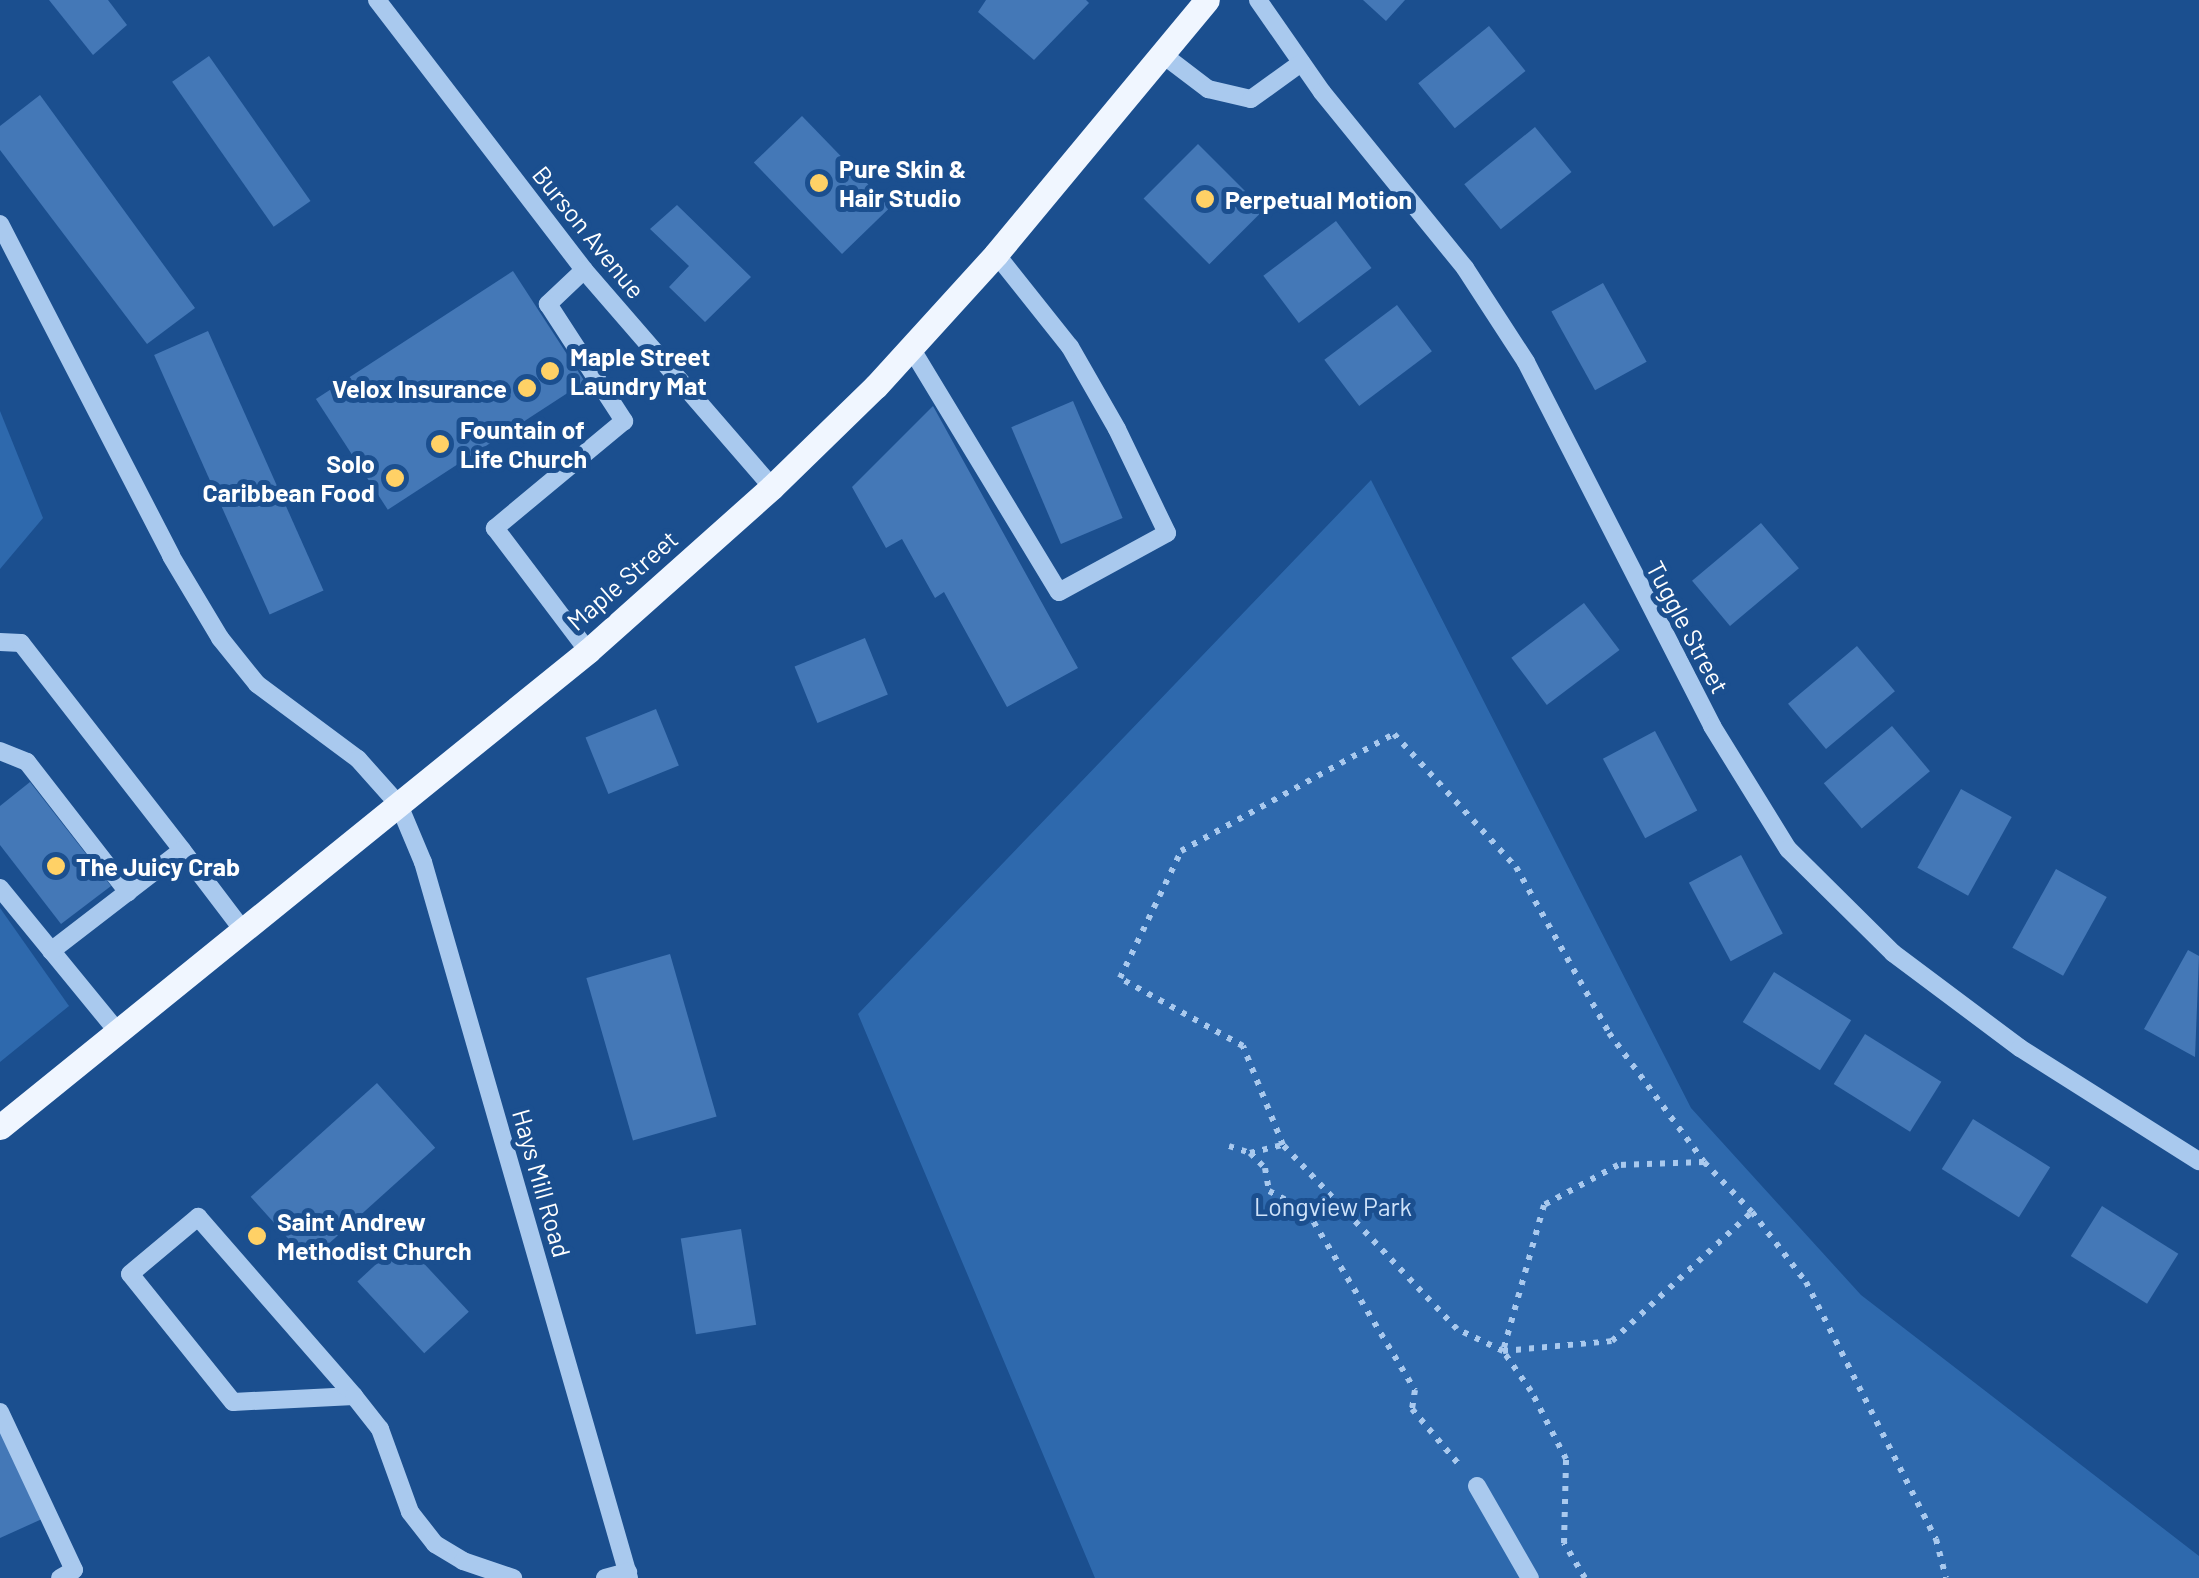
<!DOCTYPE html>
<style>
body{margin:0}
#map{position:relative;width:2199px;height:1578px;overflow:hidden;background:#1b4f8f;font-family:Barlow,sans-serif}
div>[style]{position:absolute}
.green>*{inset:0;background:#2e69ad}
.building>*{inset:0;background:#4478b7;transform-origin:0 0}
.path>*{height:6px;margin-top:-3px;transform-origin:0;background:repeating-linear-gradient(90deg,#a9c9ee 0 5px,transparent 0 13px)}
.minor>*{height:18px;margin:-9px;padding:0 9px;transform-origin:9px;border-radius:9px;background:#a9c9ee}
.major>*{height:25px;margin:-12.5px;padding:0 12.5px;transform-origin:12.5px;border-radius:12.5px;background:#f0f6ff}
.dots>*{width:28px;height:28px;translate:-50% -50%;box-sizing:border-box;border:5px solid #1b4f8f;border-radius:50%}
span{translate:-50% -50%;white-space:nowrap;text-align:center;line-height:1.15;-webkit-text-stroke:10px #1b4f8f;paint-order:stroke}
.poi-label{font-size:25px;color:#fff;font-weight:700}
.left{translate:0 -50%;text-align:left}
.right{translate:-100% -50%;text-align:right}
.street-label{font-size:25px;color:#fff}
.park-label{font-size:25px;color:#cfe3fa}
</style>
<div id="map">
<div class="green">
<div style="clip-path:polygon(0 411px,43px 518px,0 569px)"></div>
<div style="clip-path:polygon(1371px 480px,1691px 1108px,1861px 1295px,2199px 1556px,2199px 1578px,1095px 1578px,858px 1014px)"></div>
<div style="clip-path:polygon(0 908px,69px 1006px,0 1062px)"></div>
</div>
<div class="building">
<div style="clip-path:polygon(49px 0,108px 0,127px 25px,93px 55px)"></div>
<div style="clip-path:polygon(986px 0,1086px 0,1089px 3px,1034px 60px,978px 12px)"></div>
<div style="clip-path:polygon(1363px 0,1405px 0,1386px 21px)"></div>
<div style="left:1489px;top:26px;width:58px;height:91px;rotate:51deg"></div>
<div style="left:209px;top:56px;width:177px;height:45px;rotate:55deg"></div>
<div style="clip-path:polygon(40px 95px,195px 308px,147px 344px,0 150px,0 126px)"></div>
<div style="left:802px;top:116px;width:127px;height:67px;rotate:46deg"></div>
<div style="left:1535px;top:127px;width:58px;height:91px;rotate:51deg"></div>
<div style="left:1198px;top:144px;width:93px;height:77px;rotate:45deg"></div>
<div style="clip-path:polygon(677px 205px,751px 277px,705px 322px,669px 287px,689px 266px,650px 229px)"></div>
<div style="left:1336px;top:221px;width:59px;height:91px;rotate:53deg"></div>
<div style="left:513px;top:271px;width:132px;height:235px;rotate:57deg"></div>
<div style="left:1603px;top:283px;width:90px;height:59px;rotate:61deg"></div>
<div style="left:1397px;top:305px;width:58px;height:91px;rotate:53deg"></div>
<div style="left:208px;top:331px;width:284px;height:59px;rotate:66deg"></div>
<div style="left:1073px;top:401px;width:127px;height:67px;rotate:67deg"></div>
<div style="clip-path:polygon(933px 406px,1078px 668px,1007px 707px,944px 592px,935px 598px,902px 539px,886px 548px,852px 487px)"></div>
<div style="left:1761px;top:523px;width:59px;height:90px;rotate:50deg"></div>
<div style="left:1584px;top:603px;width:59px;height:91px;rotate:53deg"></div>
<div style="left:865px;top:638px;width:61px;height:76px;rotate:68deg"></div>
<div style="left:1857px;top:646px;width:59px;height:90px;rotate:50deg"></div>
<div style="left:656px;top:709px;width:61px;height:76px;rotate:68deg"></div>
<div style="left:1892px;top:726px;width:59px;height:89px;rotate:50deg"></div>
<div style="left:1655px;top:731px;width:90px;height:59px;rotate:62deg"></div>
<div style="clip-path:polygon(30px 782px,111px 886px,61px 924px,0 845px,0 806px)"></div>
<div style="left:1961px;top:789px;width:58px;height:90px;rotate:29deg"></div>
<div style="left:1741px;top:855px;width:89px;height:59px;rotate:62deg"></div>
<div style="left:2056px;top:869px;width:58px;height:90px;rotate:29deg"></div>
<div style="clip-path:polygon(2188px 950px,2199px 956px,2195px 1057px,2144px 1029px)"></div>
<div style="left:670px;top:954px;width:169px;height:87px;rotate:74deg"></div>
<div style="left:1774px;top:972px;width:91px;height:59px;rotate:32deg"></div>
<div style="left:1865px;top:1034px;width:90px;height:59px;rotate:32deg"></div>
<div style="left:377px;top:1083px;width:87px;height:170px;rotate:48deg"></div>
<div style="left:1973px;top:1119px;width:91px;height:59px;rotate:32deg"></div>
<div style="left:2102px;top:1206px;width:90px;height:59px;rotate:32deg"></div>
<div style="left:741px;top:1229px;width:97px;height:61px;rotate:81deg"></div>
<div style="left:402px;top:1240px;width:98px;height:61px;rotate:47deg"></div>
<div style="clip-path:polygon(0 1426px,42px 1519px,0 1538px)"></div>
</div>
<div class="path">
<div style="left:1229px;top:1146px;width:22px;rotate:18deg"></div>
<div style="left:1250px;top:1153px;width:21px;rotate:45deg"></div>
<div style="left:1265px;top:1168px;width:23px;rotate:80deg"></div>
<div style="left:1269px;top:1191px;width:43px;rotate:27.8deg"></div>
<div style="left:1307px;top:1211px;width:209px;rotate:58.9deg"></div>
<div style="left:1415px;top:1390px;width:19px;rotate:99deg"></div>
<div style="left:1412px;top:1409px;width:76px;rotate:49.8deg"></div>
<div style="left:1250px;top:1153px;width:34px;rotate:-14deg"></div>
<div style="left:1704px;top:1162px;width:86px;rotate:178deg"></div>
<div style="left:1618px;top:1165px;width:84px;rotate:151.6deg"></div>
<div style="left:1544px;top:1205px;width:152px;rotate:105.7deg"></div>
<div style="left:1503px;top:1351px;width:109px;rotate:-5.2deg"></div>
<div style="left:1612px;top:1341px;width:190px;rotate:-42.7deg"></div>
<div style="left:1585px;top:1578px;width:41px;rotate:-121deg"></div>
<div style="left:1564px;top:1543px;width:84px;rotate:-88.6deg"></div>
<div style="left:1566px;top:1459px;width:76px;rotate:-117.2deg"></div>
<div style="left:1531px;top:1391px;width:49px;rotate:-125deg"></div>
<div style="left:1503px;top:1351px;width:51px;rotate:-154.4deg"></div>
<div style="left:1457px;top:1329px;width:253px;rotate:-133.4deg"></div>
<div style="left:1283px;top:1145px;width:107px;rotate:-112deg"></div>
<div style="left:1243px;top:1046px;width:141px;rotate:-151.1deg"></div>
<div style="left:1120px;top:978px;width:141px;rotate:-64.3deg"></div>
<div style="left:1181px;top:851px;width:243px;rotate:-28.8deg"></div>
<div style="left:1394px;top:734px;width:180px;rotate:47.5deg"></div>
<div style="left:1516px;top:867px;width:190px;rotate:60.7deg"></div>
<div style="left:1609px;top:1033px;width:160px;rotate:53.6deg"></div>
<div style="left:1704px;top:1162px;width:69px;rotate:46.2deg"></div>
<div style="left:1752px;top:1212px;width:88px;rotate:52.4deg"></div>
<div style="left:1806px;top:1282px;width:288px;rotate:63.2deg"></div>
<div style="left:1936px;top:1539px;width:40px;rotate:75.6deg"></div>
</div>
<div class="minor">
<div style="left:377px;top:0;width:340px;rotate:52.5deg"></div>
<div style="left:584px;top:270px;width:287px;rotate:49.1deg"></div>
<div style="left:1258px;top:0;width:112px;rotate:55.2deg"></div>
<div style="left:1322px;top:92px;width:227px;rotate:50.9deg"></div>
<div style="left:1465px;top:268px;width:112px;rotate:57deg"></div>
<div style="left:1526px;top:362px;width:409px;rotate:62.9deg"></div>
<div style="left:1712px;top:726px;width:145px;rotate:58.3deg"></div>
<div style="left:1788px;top:849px;width:148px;rotate:44.7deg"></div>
<div style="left:1893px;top:953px;width:159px;rotate:36.8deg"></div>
<div style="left:2020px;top:1048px;width:212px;rotate:32.3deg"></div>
<div style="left:1162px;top:54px;width:58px;rotate:37.3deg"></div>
<div style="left:1208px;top:89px;width:44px;rotate:13.1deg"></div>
<div style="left:1251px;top:99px;width:62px;rotate:-35.8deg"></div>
<div style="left:0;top:224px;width:373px;rotate:62.7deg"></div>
<div style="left:171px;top:556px;width:96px;rotate:59.1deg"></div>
<div style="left:220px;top:638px;width:59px;rotate:51.2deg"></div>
<div style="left:257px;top:684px;width:126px;rotate:36.6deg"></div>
<div style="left:358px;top:759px;width:62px;rotate:48.3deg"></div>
<div style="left:399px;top:805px;width:62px;rotate:67.2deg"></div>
<div style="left:423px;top:862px;width:745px;rotate:73.95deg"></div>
<div style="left:584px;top:270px;width:50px;rotate:136.6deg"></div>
<div style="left:548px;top:304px;width:140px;rotate:57deg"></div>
<div style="left:624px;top:421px;width:168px;rotate:140.3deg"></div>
<div style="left:495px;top:528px;width:154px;rotate:52.9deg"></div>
<div style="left:911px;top:348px;width:285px;rotate:58.8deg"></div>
<div style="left:1059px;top:592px;width:123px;rotate:-28.6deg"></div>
<div style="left:1167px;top:533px;width:115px;rotate:-115.7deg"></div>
<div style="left:1117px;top:429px;width:95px;rotate:-119.8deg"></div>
<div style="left:1070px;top:347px;width:119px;rotate:-128.5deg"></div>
<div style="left:0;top:642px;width:21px;rotate:3deg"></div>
<div style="left:21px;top:643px;width:262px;rotate:52.1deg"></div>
<div style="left:0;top:751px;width:29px;rotate:22deg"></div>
<div style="left:27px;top:762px;width:165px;rotate:52.2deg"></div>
<div style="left:0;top:888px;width:185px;rotate:50.7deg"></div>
<div style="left:51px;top:951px;width:165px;rotate:-37.6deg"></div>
<div style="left:182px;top:850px;width:99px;rotate:52.8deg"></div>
<div style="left:354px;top:1396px;width:121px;rotate:177.2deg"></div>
<div style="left:233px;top:1402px;width:164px;rotate:-128.8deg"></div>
<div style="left:130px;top:1274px;width:89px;rotate:-40deg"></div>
<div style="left:198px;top:1217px;width:237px;rotate:48.9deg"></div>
<div style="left:354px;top:1396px;width:42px;rotate:51.8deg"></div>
<div style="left:380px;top:1429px;width:88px;rotate:70.1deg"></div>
<div style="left:410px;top:1512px;width:41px;rotate:52deg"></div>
<div style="left:435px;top:1544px;width:33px;rotate:31deg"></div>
<div style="left:463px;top:1561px;width:53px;rotate:18.8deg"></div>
<div style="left:0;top:1412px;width:174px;rotate:64.9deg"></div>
<div style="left:74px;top:1570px;width:16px;rotate:150deg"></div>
<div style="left:1477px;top:1486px;width:106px;rotate:60.1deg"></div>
<div style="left:605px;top:1578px;width:24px;rotate:-15deg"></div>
</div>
<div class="major">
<div style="left:0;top:1127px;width:757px;rotate:-38.99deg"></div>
<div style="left:588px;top:651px;width:246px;rotate:-41.7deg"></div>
<div style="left:772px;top:487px;width:145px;rotate:-44.2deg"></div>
<div style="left:876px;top:386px;width:178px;rotate:-47.7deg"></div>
<div style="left:996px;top:254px;width:330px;rotate:-50.3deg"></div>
</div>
<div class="dots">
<div style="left:819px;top:183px;background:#ffd166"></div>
<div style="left:1205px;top:199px;background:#ffd166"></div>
<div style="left:550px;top:371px;background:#ffd166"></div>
<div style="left:527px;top:388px;background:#ffd166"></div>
<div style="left:440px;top:444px;background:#ffd166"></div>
<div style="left:395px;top:478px;background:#ffd166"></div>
<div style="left:56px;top:866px;background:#ffd166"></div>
<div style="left:257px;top:1236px;background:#ffd166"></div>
</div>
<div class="poi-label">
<span class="left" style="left:839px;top:183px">Pure Skin &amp;<br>Hair Studio</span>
<span class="left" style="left:1225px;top:199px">Perpetual Motion</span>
<span class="left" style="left:570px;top:371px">Maple Street<br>Laundry Mat</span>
<span class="right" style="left:507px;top:388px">Velox Insurance</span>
<span class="left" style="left:460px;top:444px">Fountain of<br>Life Church</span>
<span class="right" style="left:375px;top:478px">Solo<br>Caribbean Food</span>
<span class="left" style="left:76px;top:866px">The Juicy Crab</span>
<span class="left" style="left:277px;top:1236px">Saint Andrew<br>Methodist Church</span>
</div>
<div class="street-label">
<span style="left:589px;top:232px;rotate:51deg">Burson Avenue</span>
<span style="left:622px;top:580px;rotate:-41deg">Maple Street</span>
<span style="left:1688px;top:627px;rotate:62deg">Tuggle Street</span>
<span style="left:542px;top:1183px;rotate:74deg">Hays Mill Road</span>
</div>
<div class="park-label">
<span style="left:1333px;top:1206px">Longview Park</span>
</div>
</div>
